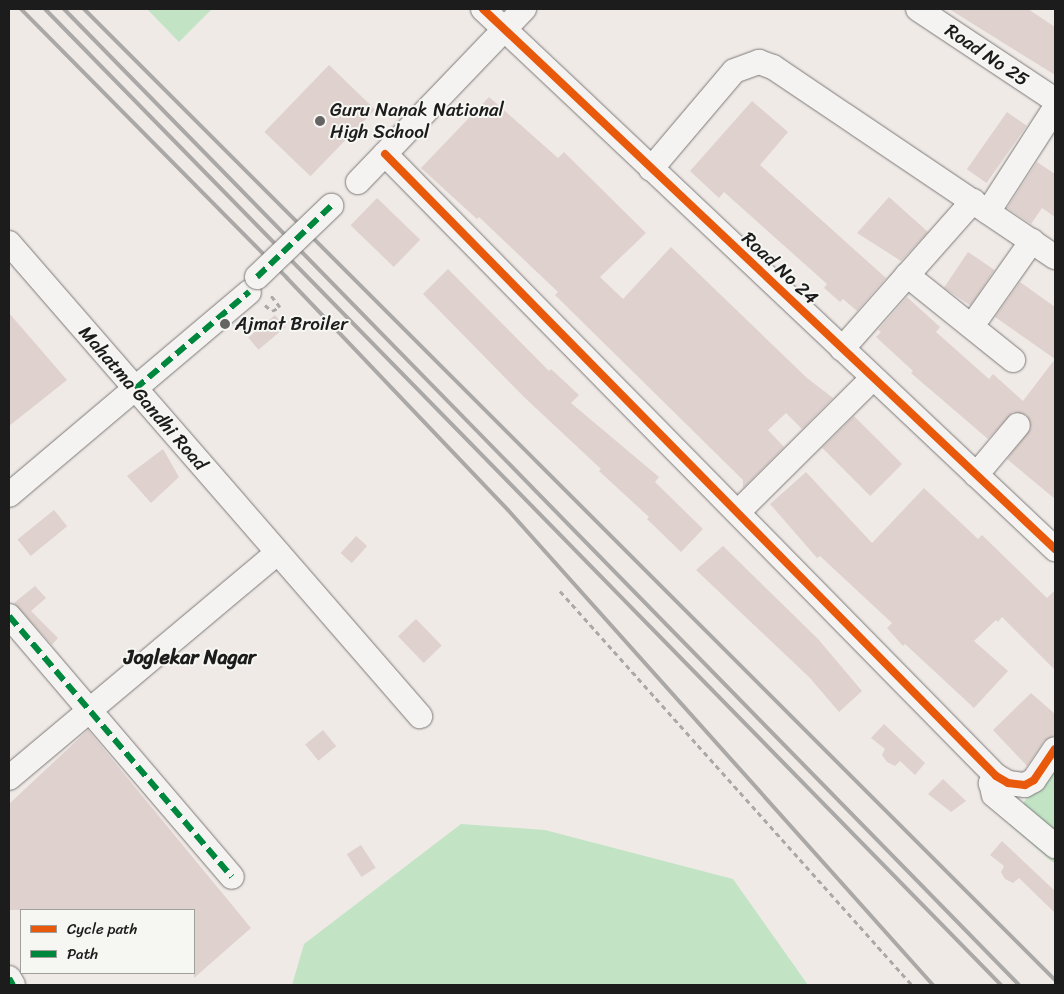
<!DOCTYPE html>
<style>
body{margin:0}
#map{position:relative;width:1064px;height:994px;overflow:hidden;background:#f0eae7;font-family:Sriracha,sans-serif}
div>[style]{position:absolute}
.green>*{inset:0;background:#c2e4c5}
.building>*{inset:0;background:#dfd1cd;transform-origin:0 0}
.path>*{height:3px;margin-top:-1.5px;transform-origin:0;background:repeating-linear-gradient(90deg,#aaa9a8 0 5px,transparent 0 9px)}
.roads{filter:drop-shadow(0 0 1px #7b7977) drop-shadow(0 0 1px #7b7977)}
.minor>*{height:24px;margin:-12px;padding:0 12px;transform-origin:12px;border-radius:12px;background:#f4f3f1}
.rail>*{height:4px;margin:-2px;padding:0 2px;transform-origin:2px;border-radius:2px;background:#aaa9a8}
.bridges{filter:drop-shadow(0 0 1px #7b7977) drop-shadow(0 0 1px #7b7977)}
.minor-bridge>*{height:24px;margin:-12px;padding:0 12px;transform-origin:12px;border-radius:12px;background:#f4f3f1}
.quiet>*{height:6px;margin-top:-3px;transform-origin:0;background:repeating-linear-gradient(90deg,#00873e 0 12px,transparent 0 18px)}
.cycleway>*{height:8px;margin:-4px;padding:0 4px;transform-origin:4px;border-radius:4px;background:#e8590c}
.dots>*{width:14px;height:14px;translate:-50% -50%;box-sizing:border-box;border:2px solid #f6f6f2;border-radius:50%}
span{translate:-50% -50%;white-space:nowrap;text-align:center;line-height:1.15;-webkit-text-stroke:4px #f6f6f2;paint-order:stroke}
.street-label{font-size:19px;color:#1c1c1c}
.poi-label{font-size:19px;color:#1c1c1c}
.left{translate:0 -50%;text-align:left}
.neighbourhood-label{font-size:20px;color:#1c1c1c;font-weight:700}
.frame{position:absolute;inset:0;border:10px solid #1c1c1c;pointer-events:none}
.legend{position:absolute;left:20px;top:909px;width:175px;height:65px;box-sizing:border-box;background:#f6f6f2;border:1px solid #9f9f9c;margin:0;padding:6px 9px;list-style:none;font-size:15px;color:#1c1c1c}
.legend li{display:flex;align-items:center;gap:10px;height:25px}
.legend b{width:25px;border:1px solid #9f9f9c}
</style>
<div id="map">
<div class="green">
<div style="clip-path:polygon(147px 9px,212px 9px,179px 42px)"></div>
<div style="clip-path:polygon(1055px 756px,1055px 864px,1009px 824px)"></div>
<div style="clip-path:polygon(461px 824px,545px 830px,733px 879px,808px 985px,292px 985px,304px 944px)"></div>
</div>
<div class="building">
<div style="clip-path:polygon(949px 9px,1028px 9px,1055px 27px,1055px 75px)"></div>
<div style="left:329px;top:65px;width:64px;height:93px;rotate:44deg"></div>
<div style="clip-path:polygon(489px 97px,558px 158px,564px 152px,646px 233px,600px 277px,623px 299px,671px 247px,807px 378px,833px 398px,802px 429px,786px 413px,768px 430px,784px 447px,743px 488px,743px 480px,555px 295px,558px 292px,479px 217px,477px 219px,421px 168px)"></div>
<div style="clip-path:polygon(752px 101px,788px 132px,760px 165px,886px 278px,857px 311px,843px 299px,840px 302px,824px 288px,827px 284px,724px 192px,719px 198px,690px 171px)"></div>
<div style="left:1007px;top:112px;width:24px;height:70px;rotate:35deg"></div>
<div style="clip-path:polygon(1037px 162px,1055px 174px,1055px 217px,1042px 208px,1031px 224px,1007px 208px)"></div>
<div style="clip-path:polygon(889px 197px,928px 232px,901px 261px,857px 233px)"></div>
<div style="left:377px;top:198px;width:60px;height:38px;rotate:44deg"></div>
<div style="left:968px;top:252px;width:32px;height:43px;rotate:34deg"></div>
<div style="clip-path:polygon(448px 269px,549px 371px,551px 369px,579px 395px,571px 403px,659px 477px,655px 482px,703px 529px,681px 552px,647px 519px,649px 517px,599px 471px,601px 469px,524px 397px,423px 294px)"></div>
<div style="clip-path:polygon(1020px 282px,1055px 307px,1055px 359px,995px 317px)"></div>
<div style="clip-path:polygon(907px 297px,940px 327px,936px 332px,989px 379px,993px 374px,1023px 401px,1055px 359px,1055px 499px,1007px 459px,1031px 428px,1027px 415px,1013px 412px,988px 439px,911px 373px,913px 371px,876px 337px,881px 332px,878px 330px)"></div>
<div style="clip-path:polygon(9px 313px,67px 380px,9px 426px)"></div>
<div style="left:275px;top:315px;width:16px;height:35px;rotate:50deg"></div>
<div style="left:854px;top:416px;width:68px;height:45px;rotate:45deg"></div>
<div style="clip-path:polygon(163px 449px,179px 477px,151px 503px,127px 476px)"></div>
<div style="clip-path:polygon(806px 472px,872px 543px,924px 488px,978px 539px,982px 535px,1047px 598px,1055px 590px,1055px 670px,1002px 617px,998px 622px,996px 620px,974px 641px,1008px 671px,974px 708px,905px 644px,903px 646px,887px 628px,892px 623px,820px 556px,817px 558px,770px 504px)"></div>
<div style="left:54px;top:510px;width:21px;height:47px;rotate:51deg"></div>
<div style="left:356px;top:536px;width:15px;height:23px;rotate:42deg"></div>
<div style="clip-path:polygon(723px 546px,818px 639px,862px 691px,839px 712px,810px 678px,696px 570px)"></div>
<div style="clip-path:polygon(35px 586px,46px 598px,31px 611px,58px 638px,52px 645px,14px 603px)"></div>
<div style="left:416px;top:619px;width:37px;height:25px;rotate:46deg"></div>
<div style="clip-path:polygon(1031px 693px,1055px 714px,1055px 735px,1044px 741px,1027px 766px,993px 730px)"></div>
<div style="clip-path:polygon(884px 724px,925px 763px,915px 775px,900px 761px,895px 766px,887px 762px,882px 755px,885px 749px,871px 738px)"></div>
<div style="clip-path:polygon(88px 730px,251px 928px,194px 978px,194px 910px,9px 910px,9px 804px)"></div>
<div style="left:323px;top:730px;width:21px;height:23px;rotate:51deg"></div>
<div style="clip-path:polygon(943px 779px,966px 801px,951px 812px,928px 794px)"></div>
<div style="clip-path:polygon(1002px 841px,1055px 891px,1055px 913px,1019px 878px,1013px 883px,1005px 879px,1001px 872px,1004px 866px,990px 855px)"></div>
<div style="left:361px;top:845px;width:27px;height:17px;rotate:57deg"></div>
</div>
<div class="path">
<div style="left:265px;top:305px;width:9px;rotate:41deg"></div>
<div style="left:272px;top:311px;width:9px;rotate:-27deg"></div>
<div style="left:280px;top:307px;width:16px;rotate:-128deg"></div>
<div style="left:560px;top:591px;width:528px;rotate:48.22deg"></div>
</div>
<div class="roads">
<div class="minor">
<div style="left:483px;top:9px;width:787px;rotate:43.35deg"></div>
<div style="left:918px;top:9px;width:164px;rotate:33.6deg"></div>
<div style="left:385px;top:154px;width:872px;rotate:45.51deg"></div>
<div style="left:996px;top:776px;width:14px;rotate:30deg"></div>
<div style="left:1008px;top:783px;width:17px;rotate:7deg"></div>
<div style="left:1025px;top:785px;width:10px;rotate:-29deg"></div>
<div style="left:1034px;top:780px;width:37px;rotate:-56deg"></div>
<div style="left:651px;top:169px;width:128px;rotate:-49.7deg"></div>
<div style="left:734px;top:71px;width:27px;rotate:-20deg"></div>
<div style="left:759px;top:62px;width:15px;rotate:20deg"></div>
<div style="left:773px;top:67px;width:340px;rotate:34deg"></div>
<div style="left:358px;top:182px;width:240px;rotate:-46.2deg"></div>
<div style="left:988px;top:212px;width:124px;rotate:-57.2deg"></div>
<div style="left:9px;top:243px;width:627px;rotate:49.01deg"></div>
<div style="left:907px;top:275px;width:136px;rotate:38.7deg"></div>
<div style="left:979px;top:316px;width:92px;rotate:-54.8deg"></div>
<div style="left:842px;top:349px;width:198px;rotate:-48.5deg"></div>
<div style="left:976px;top:475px;width:65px;rotate:-50deg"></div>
<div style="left:9px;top:495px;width:314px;rotate:-40.2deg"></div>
<div style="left:738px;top:512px;width:190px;rotate:-44.8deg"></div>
<div style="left:9px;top:616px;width:343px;rotate:49.5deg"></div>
<div style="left:996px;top:776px;width:9px;rotate:126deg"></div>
<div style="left:991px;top:783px;width:12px;rotate:76deg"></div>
<div style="left:994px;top:795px;width:80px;rotate:39.9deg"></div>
<div style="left:9px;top:778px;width:350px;rotate:-40deg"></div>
<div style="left:9px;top:978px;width:8px;rotate:60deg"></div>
</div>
</div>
<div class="rail">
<div style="left:21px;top:9px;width:378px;rotate:45.3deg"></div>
<div style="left:287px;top:278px;width:320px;rotate:46.4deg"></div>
<div style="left:508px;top:510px;width:637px;rotate:48.18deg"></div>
<div style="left:45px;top:9px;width:1366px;rotate:45.59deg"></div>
<div style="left:64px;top:9px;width:1366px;rotate:45.62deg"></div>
<div style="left:84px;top:9px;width:1373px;rotate:45deg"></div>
</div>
<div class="bridges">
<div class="minor-bridge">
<div style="left:257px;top:277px;width:103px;rotate:-43.8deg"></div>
</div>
</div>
<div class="quiet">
<div style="left:257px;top:277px;width:103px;rotate:-43.8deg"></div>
<div style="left:135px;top:389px;width:150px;rotate:-40.4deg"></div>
<div style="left:9px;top:616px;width:343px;rotate:49.5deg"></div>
<div style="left:9px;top:978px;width:8px;rotate:60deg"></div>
</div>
<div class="cycleway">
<div style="left:483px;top:9px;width:787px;rotate:43.35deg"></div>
<div style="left:385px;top:154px;width:872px;rotate:45.51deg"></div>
<div style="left:996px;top:776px;width:14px;rotate:30deg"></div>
<div style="left:1008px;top:783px;width:17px;rotate:7deg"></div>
<div style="left:1025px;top:785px;width:10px;rotate:-29deg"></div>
<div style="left:1034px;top:780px;width:37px;rotate:-56deg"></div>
</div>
<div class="dots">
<div style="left:320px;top:121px;background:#666463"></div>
<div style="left:225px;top:324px;background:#666463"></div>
</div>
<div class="street-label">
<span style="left:987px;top:55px;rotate:34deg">Road No 25</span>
<span style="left:780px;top:268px;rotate:43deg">Road No 24</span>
<span style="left:143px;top:398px;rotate:49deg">Mahatma Gandhi Road</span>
</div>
<div class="poi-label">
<span class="left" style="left:330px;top:121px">Guru Nanak National<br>High School</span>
<span class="left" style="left:235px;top:324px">Ajmat Broiler</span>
</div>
<div class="neighbourhood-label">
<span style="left:190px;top:657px">Joglekar Nagar</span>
</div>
<div class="frame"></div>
<ul class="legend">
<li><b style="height:6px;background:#e8590c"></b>Cycle path</li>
<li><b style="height:6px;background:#00873e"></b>Path</li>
</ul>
</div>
